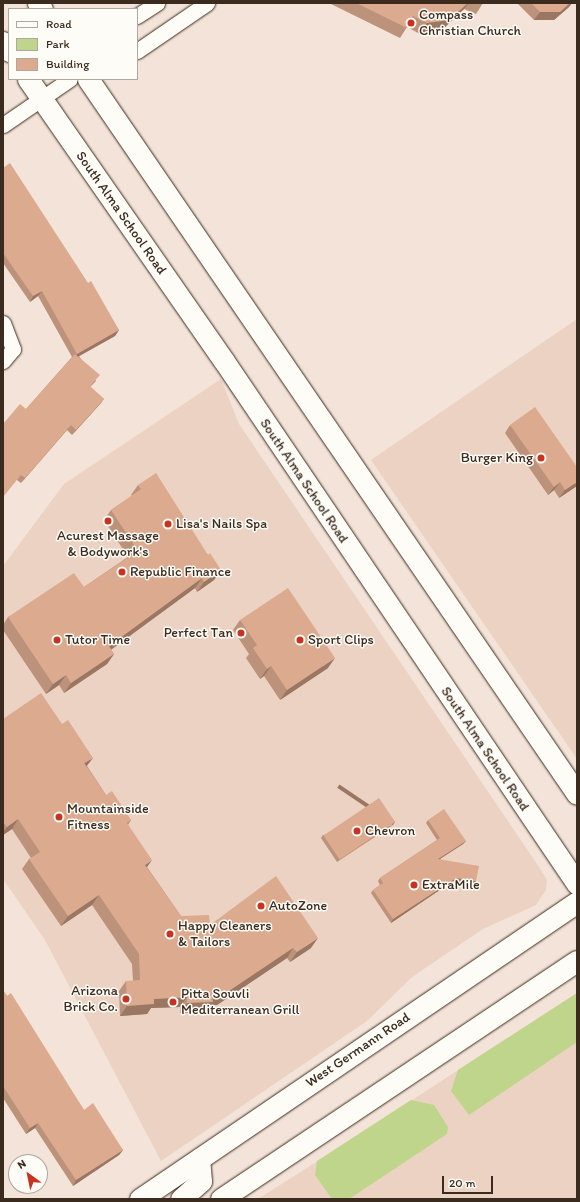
<!DOCTYPE html>
<style>
body{margin:0}
#map{position:relative;width:580px;height:1202px;overflow:hidden;background:#f3e3d8;font-family:Itim,sans-serif}
div>[style]{position:absolute}
.built>*{inset:0;background:#ecd2c2}
.green>*{inset:0;background:#bed58b}
.roads{filter:drop-shadow(0 0 1px #3b2a1e) drop-shadow(0 0 1px #3b2a1e)}
.minor>*{height:15px;margin:-7.5px;padding:0 7.5px;transform-origin:7.5px;border-radius:7.5px;background:#fdfcf7}
.secondary>*{height:21px;margin:-10.5px;padding:0 10.5px;transform-origin:10.5px;border-radius:10.5px;background:#fdfcf7}
.wall>*{inset:0;background:#bd927a}
.shaded-wall>*{inset:0;background:#9a7763;transform-origin:0 0}
.building>*{inset:0;background:#dcaa8e;transform-origin:0 0}
.dots>*{width:11px;height:11px;translate:-50% -50%;box-sizing:border-box;border:2px solid #fdfcf7;border-radius:50%}
span{translate:-50% -50%;white-space:nowrap;text-align:center;line-height:1.15;-webkit-text-stroke:3px #fdfcf7;paint-order:stroke}
.poi-label{font-size:14px;color:#3b2a1e}
.left{translate:0 -50%;text-align:left}
.right{translate:-100% -50%;text-align:right}
.street-label{font-size:14px;color:#3b2a1e}
.frame{position:absolute;inset:0;border:4px solid #3b2a1e;pointer-events:none}
.legend{position:absolute;left:8px;top:8px;width:130px;height:72px;box-sizing:border-box;background:#fdfcf7;border:1px solid #afa8a0;margin:0;padding:5px 7px;list-style:none;font-size:12px;color:#3b2a1e}
.legend li{display:flex;align-items:center;gap:8px;height:20px}
.legend b{width:20px;border:1px solid #afa8a0}
.north{position:absolute;left:8px;top:1154px;width:40px;height:40px;box-sizing:border-box;background:#fdfcf7;border:1px solid #afa8a0;border-radius:50%;rotate:327deg;font-size:11px;font-weight:700;line-height:16px;text-align:center;color:#3b2a1e}
.north::after{content:'';display:block;margin:auto;width:14px;height:18px;background:#c8321e;clip-path:polygon(50% 0,100% 100%,50% 72%,0 100%)}
.scale{position:absolute;left:442px;top:1176px;width:51px;height:18px;box-sizing:border-box;border:2px solid #3b2a1e;border-top:0;padding-left:5px;font-size:12px;line-height:14px;white-space:nowrap;color:#3b2a1e;-webkit-text-stroke:3px #fdfcf7;paint-order:stroke}
</style>
<div id="map">
<div class="built">
<div style="clip-path:polygon(577px 319px,577px 759px,371px 460px)"></div>
<div style="clip-path:polygon(221px 379px,239px 424px,539px 867px,547px 880px,546px 890px,536px 905px,483px 929px,412px 977px,367px 1021px,161px 1161px,45px 940px,3px 879px,3px 566px,64px 484px)"></div>
<div style="clip-path:polygon(577px 993px,577px 1199px,258px 1199px,332px 1152px)"></div>
</div>
<div class="green">
<div style="clip-path:polygon(577px 993px,577px 1042px,469px 1115px,451px 1091px,458px 1070px)"></div>
<div style="clip-path:polygon(411px 1100px,434px 1105px,448px 1127px,447px 1134px,349px 1199px,332px 1199px,315px 1175px,317px 1161px)"></div>
</div>
<div class="roads">
<div class="minor">
<div style="left:137px;top:16px;width:24px;rotate:-33deg"></div>
<div style="left:137px;top:51px;width:85px;rotate:-34.4deg"></div>
<div style="left:3px;top:125px;width:81px;rotate:-34.5deg"></div>
<div style="left:3px;top:323px;width:28px;rotate:69deg"></div>
<div style="left:13px;top:349px;width:16px;rotate:130deg"></div>
</div>
<div class="secondary">
<div style="left:38px;top:3px;width:7px;rotate:56deg"></div>
<div style="left:3px;top:42px;width:11px;rotate:56deg"></div>
<div style="left:28px;top:79px;width:343px;rotate:55.2deg"></div>
<div style="left:224px;top:361px;width:631px;rotate:55.98deg"></div>
<div style="left:88px;top:79px;width:866px;rotate:55.63deg"></div>
<div style="left:140px;top:1199px;width:528px;rotate:-34.2deg"></div>
<div style="left:181px;top:1199px;width:27px;rotate:-42deg"></div>
<div style="left:201px;top:1181px;width:22px;rotate:-95deg"></div>
<div style="left:221px;top:1199px;width:428px;rotate:-33.8deg"></div>
</div>
</div>
<div class="wall">
<div style="clip-path:polygon(329px 3px,483px 3px,476px 14px,464px 9px,442px 30px,420px 34px,407px 27px,400px 38px)"></div>
<div style="clip-path:polygon(517px 3px,572px 3px,569px 7px,554px 20px,534px 20px)"></div>
<div style="clip-path:polygon(3px 168px,119px 330px,115px 336px,79px 356px,96px 381px,90px 387px,104px 399px,100px 404px,72px 435px,67px 430px,21px 483px,17px 480px,26px 409px,72px 357px,38px 296px,30px 302px,3px 263px)"></div>
<div style="clip-path:polygon(510px 425px,577px 486px,559px 498px,554px 490px,548px 495px,505px 433px)"></div>
<div style="clip-path:polygon(138px 485px,208px 555px,221px 570px,214px 580px,197px 592px,195px 588px,111px 650px,114px 654px,107px 664px,64px 693px,59px 685px,46px 694px,3px 630px,3px 625px,8px 617px,84px 587px,128px 557px,104px 520px,111px 510px,132px 496px,131px 495px)"></div>
<div style="clip-path:polygon(240px 620px,328px 668px,280px 700px,264px 676px,260px 679px,246px 658px,249px 654px,233px 630px)"></div>
<div style="clip-path:polygon(3px 719px,87px 766px,106px 795px,131px 820px,128px 825px,147px 867px,181px 916px,210px 925px,311px 948px,290px 962px,287px 958px,217px 1005px,210px 1005px,206px 1012px,180px 1013px,180px 1007px,151px 1008px,147px 1014px,120px 1016px,119px 991px,126px 981px,133px 981px,132px 964px,92px 905px,61px 926px,22px 869px,29px 859px,31px 858px,12px 829px,3px 835px)"></div>
<div style="clip-path:polygon(428px 820px,466px 841px,463px 844px,440px 859px,476px 881px,474px 884px,453px 881px,391px 923px,371px 893px,373px 890px,380px 885px,378px 881px,380px 878px,437px 840px,426px 823px)"></div>
<div style="clip-path:polygon(393px 825px,337px 862px,321px 838px,323px 835px)"></div>
<div style="clip-path:polygon(3px 990px,84px 1110px,123px 1150px,119px 1155px,73px 1186px,35px 1128px,26px 1134px,3px 1098px)"></div>
</div>
<div class="shaded-wall">
<div style="clip-path:polygon(468px 3px,469px 3px,464px 9px,442px 30px,420px 34px,427px 23px)"></div>
<div style="clip-path:polygon(570px 3px,572px 3px,569px 7px,554px 20px,534px 20px,540px 12px)"></div>
<div style="clip-path:polygon(42px 291px,38px 296px,30px 302px,33px 296px)"></div>
<div style="clip-path:polygon(119px 330px,115px 336px,74px 359px,77px 354px)"></div>
<div style="clip-path:polygon(104px 399px,100px 404px,72px 435px,76px 430px)"></div>
<div style="clip-path:polygon(71px 425px,67px 430px,21px 483px,25px 478px)"></div>
<div style="clip-path:polygon(560px 482px,554px 490px,548px 495px,554px 487px)"></div>
<div style="clip-path:polygon(577px 482px,577px 486px,559px 498px,565px 490px)"></div>
<div style="clip-path:polygon(221px 570px,214px 580px,197px 592px,204px 582px)"></div>
<div style="clip-path:polygon(202px 578px,195px 588px,102px 656px,109px 646px)"></div>
<div style="clip-path:polygon(114px 654px,107px 664px,64px 693px,71px 683px)"></div>
<div style="clip-path:polygon(335px 658px,328px 668px,280px 700px,287px 690px)"></div>
<div style="clip-path:polygon(271px 666px,264px 676px,260px 679px,267px 669px)"></div>
<div style="clip-path:polygon(66px 675px,59px 685px,46px 694px,53px 684px)"></div>
<div style="clip-path:polygon(93px 758px,86px 767px,84px 763px)"></div>
<div style="clip-path:polygon(18px 819px,12px 829px,3px 835px,3px 832px,7px 827px)"></div>
<div style="left:395px;top:822px;width:4px;height:67px;rotate:124deg"></div>
<div style="clip-path:polygon(466px 841px,463px 844px,435px 862px,438px 859px)"></div>
<div style="clip-path:polygon(152px 860px,145px 870px,145px 865px)"></div>
<div style="clip-path:polygon(456px 878px,476px 881px,474px 884px,453px 881px,391px 923px,393px 919px)"></div>
<div style="clip-path:polygon(99px 895px,92px 905px,61px 926px,68px 916px)"></div>
<div style="clip-path:polygon(318px 938px,311px 948px,290px 962px,297px 952px)"></div>
<div style="clip-path:polygon(293px 948px,287px 958px,217px 1005px,210px 1005px,206px 1012px,180px 1013px,187px 1003px,212px 996px)"></div>
<div style="clip-path:polygon(187px 997px,180px 1007px,151px 1008px,147px 1014px,120px 1016px,127px 1006px,154px 999px)"></div>
<div style="clip-path:polygon(38px 1123px,35px 1128px,26px 1134px,30px 1128px)"></div>
<div style="clip-path:polygon(123px 1150px,119px 1155px,73px 1186px,76px 1180px)"></div>
</div>
<div class="building">
<div style="clip-path:polygon(356px 3px,468px 3px,449px 20px,427px 23px,413px 16px,407px 28px)"></div>
<div style="clip-path:polygon(531px 3px,570px 3px,560px 12px,540px 12px)"></div>
<div style="clip-path:polygon(10px 163px,88px 283px,91px 281px,119px 330px,77px 354px,42px 291px,33px 296px,3px 253px,3px 168px)"></div>
<div style="clip-path:polygon(75px 354px,100px 375px,90px 386px,104px 399px,76px 430px,71px 425px,25px 478px,21px 475px,3px 497px,3px 424px,20px 404px,26px 409px)"></div>
<div style="clip-path:polygon(535px 407px,577px 467px,577px 482px,565px 490px,560px 482px,554px 487px,510px 425px)"></div>
<div style="clip-path:polygon(156px 473px,208px 555px,210px 553px,221px 570px,204px 582px,202px 578px,109px 646px,114px 654px,71px 683px,66px 675px,53px 684px,8px 617px,74px 573px,84px 587px,138px 551px,111px 510px,141px 489px,138px 485px)"></div>
<div style="clip-path:polygon(288px 588px,335px 658px,287px 690px,271px 666px,267px 669px,253px 648px,257px 645px,240px 620px)"></div>
<div style="clip-path:polygon(41px 693px,62px 724px,68px 720px,93px 758px,84px 763px,106px 795px,112px 791px,131px 820px,127px 823px,152px 860px,145px 865px,181px 916px,209px 915px,210px 925px,276px 876px,318px 938px,297px 952px,293px 948px,223px 995px,212px 996px,213px 1002px,187px 1003px,187px 997px,154px 999px,154px 1004px,127px 1006px,126px 981px,140px 980px,139px 954px,99px 895px,68px 916px,29px 859px,40px 852px,18px 819px,7px 827px,3px 822px,3px 719px)"></div>
<div style="left:379px;top:798px;width:29px;height:67px;rotate:56deg"></div>
<div style="clip-path:polygon(444px 809px,466px 841px,438px 859px,479px 866px,476px 881px,456px 878px,393px 919px,373px 890px,383px 883px,380px 878px,440px 838px,428px 820px)"></div>
<div style="clip-path:polygon(3px 990px,7px 996px,11px 993px,84px 1110px,93px 1103px,123px 1150px,76px 1180px,38px 1123px,30px 1128px,3px 1086px)"></div>
</div>
<div class="dots">
<div style="left:411px;top:23px;background:#c8321e"></div>
<div style="left:541px;top:458px;background:#c8321e"></div>
<div style="left:108px;top:521px;background:#c8321e"></div>
<div style="left:168px;top:524px;background:#c8321e"></div>
<div style="left:122px;top:572px;background:#c8321e"></div>
<div style="left:241px;top:633px;background:#c8321e"></div>
<div style="left:57px;top:640px;background:#c8321e"></div>
<div style="left:300px;top:640px;background:#c8321e"></div>
<div style="left:59px;top:817px;background:#c8321e"></div>
<div style="left:357px;top:831px;background:#c8321e"></div>
<div style="left:414px;top:885px;background:#c8321e"></div>
<div style="left:261px;top:906px;background:#c8321e"></div>
<div style="left:170px;top:934px;background:#c8321e"></div>
<div style="left:126px;top:999px;background:#c8321e"></div>
<div style="left:173px;top:1002px;background:#c8321e"></div>
</div>
<div class="poi-label">
<span class="left" style="left:419px;top:23px">Compass<br>Christian Church</span>
<span class="right" style="left:533px;top:458px">Burger King</span>
<span class="left" style="left:176px;top:524px">Lisa's Nails Spa</span>
<span style="left:108px;top:544px">Acurest Massage<br>&amp; Bodywork's</span>
<span class="left" style="left:130px;top:572px">Republic Finance</span>
<span class="right" style="left:233px;top:633px">Perfect Tan</span>
<span class="left" style="left:65px;top:640px">Tutor Time</span>
<span class="left" style="left:308px;top:640px">Sport Clips</span>
<span class="left" style="left:67px;top:817px">Mountainside<br>Fitness</span>
<span class="left" style="left:365px;top:831px">Chevron</span>
<span class="left" style="left:422px;top:885px">ExtraMile</span>
<span class="left" style="left:269px;top:906px">AutoZone</span>
<span class="left" style="left:178px;top:934px">Happy Cleaners<br>&amp; Tailors</span>
<span class="right" style="left:118px;top:999px">Arizona<br>Brick Co.</span>
<span class="left" style="left:181px;top:1002px">Pitta Souvli<br>Mediterranean Grill</span>
</div>
<div class="street-label">
<span style="left:121px;top:213px;rotate:55deg">South Alma School Road</span>
<span style="left:304px;top:481px;rotate:56deg">South Alma School Road</span>
<span style="left:485px;top:749px;rotate:56deg">South Alma School Road</span>
<span style="left:358px;top:1050px;rotate:-34deg">West Germann Road</span>
</div>
<div class="frame"></div>
<ul class="legend">
<li><b style="height:5px;background:#fdfcf7"></b>Road</li>
<li><b style="height:11px;background:#bed58b"></b>Park</li>
<li><b style="height:11px;background:#dcaa8e"></b>Building</li>
</ul>
<div class="north">N</div>
<div class="scale">20 m</div>
</div>
